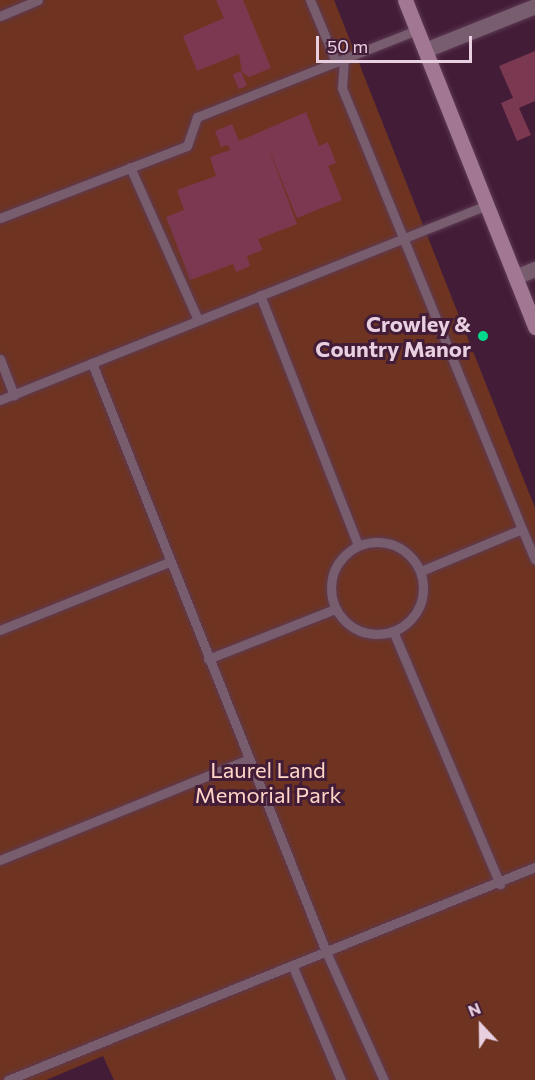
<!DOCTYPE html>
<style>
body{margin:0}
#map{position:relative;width:535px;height:1080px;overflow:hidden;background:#431d38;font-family:Commissioner,sans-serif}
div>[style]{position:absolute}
.green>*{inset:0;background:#6e3421}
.building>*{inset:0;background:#7b3851;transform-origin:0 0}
.roads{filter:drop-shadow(0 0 2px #5e3a53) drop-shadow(0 0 2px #5e3a53)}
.service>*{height:9px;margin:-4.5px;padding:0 4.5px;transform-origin:4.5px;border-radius:4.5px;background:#785d6f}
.service>.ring{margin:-4.5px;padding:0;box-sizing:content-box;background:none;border:9px solid #785d6f;border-radius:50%}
.minor>*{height:15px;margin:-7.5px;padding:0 7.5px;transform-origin:7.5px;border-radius:7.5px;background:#785d6f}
.secondary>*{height:15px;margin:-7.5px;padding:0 7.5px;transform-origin:7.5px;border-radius:7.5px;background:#a27794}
.dots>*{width:16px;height:16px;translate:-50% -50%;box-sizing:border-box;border:3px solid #431d38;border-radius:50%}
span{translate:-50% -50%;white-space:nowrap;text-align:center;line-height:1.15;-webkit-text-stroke:6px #431d38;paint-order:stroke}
.poi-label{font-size:22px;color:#e9d0e0;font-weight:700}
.right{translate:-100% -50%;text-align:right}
.park-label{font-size:22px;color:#ffd5c7}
.north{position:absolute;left:451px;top:996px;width:60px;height:60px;-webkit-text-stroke:4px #431d38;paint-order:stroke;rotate:338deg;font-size:16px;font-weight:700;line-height:24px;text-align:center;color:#e9d0e0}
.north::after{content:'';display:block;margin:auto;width:21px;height:27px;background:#e9d0e0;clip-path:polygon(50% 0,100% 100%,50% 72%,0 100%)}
.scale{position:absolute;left:316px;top:36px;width:156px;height:27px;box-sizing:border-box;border:3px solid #e9d0e0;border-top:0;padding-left:8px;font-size:18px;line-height:21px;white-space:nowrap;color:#e9d0e0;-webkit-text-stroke:4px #431d38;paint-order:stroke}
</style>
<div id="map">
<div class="green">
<div style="clip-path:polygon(0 0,334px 0,535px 508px,535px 1080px,114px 1080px,103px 1056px,46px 1080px,0 1080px)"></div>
</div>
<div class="building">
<div style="clip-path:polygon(216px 0,243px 0,271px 68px,249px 77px,242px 72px,239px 54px,197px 71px,183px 36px,224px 18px)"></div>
<div style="clip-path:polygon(535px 51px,535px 101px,519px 108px,531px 135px,517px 141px,501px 103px,513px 98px,499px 66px)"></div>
<div style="left:241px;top:71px;width:16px;height:9px;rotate:68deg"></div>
<div style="clip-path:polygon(306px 112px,319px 146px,328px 142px,336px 163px,328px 166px,342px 200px,297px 218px,267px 144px,297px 224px,258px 239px,263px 250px,247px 256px,250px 266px,236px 272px,233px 264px,190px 280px,166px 217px,184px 210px,177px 190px,216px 176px,210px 157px,230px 150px,228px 145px,221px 147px,215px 131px,232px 124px,239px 141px)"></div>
</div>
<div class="roads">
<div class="service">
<div style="left:310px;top:0;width:67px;rotate:67.2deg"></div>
<div style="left:0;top:16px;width:41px;rotate:-22.8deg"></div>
<div style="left:344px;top:59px;width:29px;rotate:94deg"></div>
<div style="left:342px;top:88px;width:476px;rotate:67.8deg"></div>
<div style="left:130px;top:167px;width:167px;rotate:66deg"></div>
<div style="left:0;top:218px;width:200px;rotate:-21.1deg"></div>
<div style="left:187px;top:146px;width:31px;rotate:-71deg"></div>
<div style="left:197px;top:117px;width:237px;rotate:-21.6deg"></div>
<div style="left:260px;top:295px;width:269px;rotate:68.6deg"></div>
<div style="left:0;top:359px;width:39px;rotate:69deg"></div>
<div style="left:92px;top:363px;width:425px;rotate:-21.8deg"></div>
<div style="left:0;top:400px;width:99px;rotate:-21.9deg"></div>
<div style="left:92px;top:363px;width:636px;rotate:68.32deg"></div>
<div style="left:327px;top:954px;width:138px;rotate:65.7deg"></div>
<div class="ring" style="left:331px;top:542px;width:83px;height:83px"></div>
<div style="left:421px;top:571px;width:109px;rotate:-22.6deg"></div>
<div style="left:522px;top:529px;width:33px;rotate:67deg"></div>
<div style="left:0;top:630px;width:182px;rotate:-21.9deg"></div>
<div style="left:393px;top:631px;width:275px;rotate:67.1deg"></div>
<div style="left:208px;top:659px;width:136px;rotate:-21.5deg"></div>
<div style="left:0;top:860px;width:269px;rotate:-22.1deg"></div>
<div style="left:293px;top:967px;width:123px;rotate:67deg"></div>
<div style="left:8px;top:1080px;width:568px;rotate:-22.01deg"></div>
</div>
<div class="minor">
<div style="left:425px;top:50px;width:118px;rotate:-21.8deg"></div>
<div style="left:515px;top:277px;width:22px;rotate:-22deg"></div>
</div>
<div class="secondary">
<div style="left:405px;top:0;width:352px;rotate:68.3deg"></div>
</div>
</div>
<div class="dots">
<div style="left:483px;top:336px;background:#00d98c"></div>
</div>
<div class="poi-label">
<span class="right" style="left:471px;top:336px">Crowley &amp;<br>Country Manor</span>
</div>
<div class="park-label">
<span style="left:268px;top:782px">Laurel Land<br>Memorial Park</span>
</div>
<div class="north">N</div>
<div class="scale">50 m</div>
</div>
